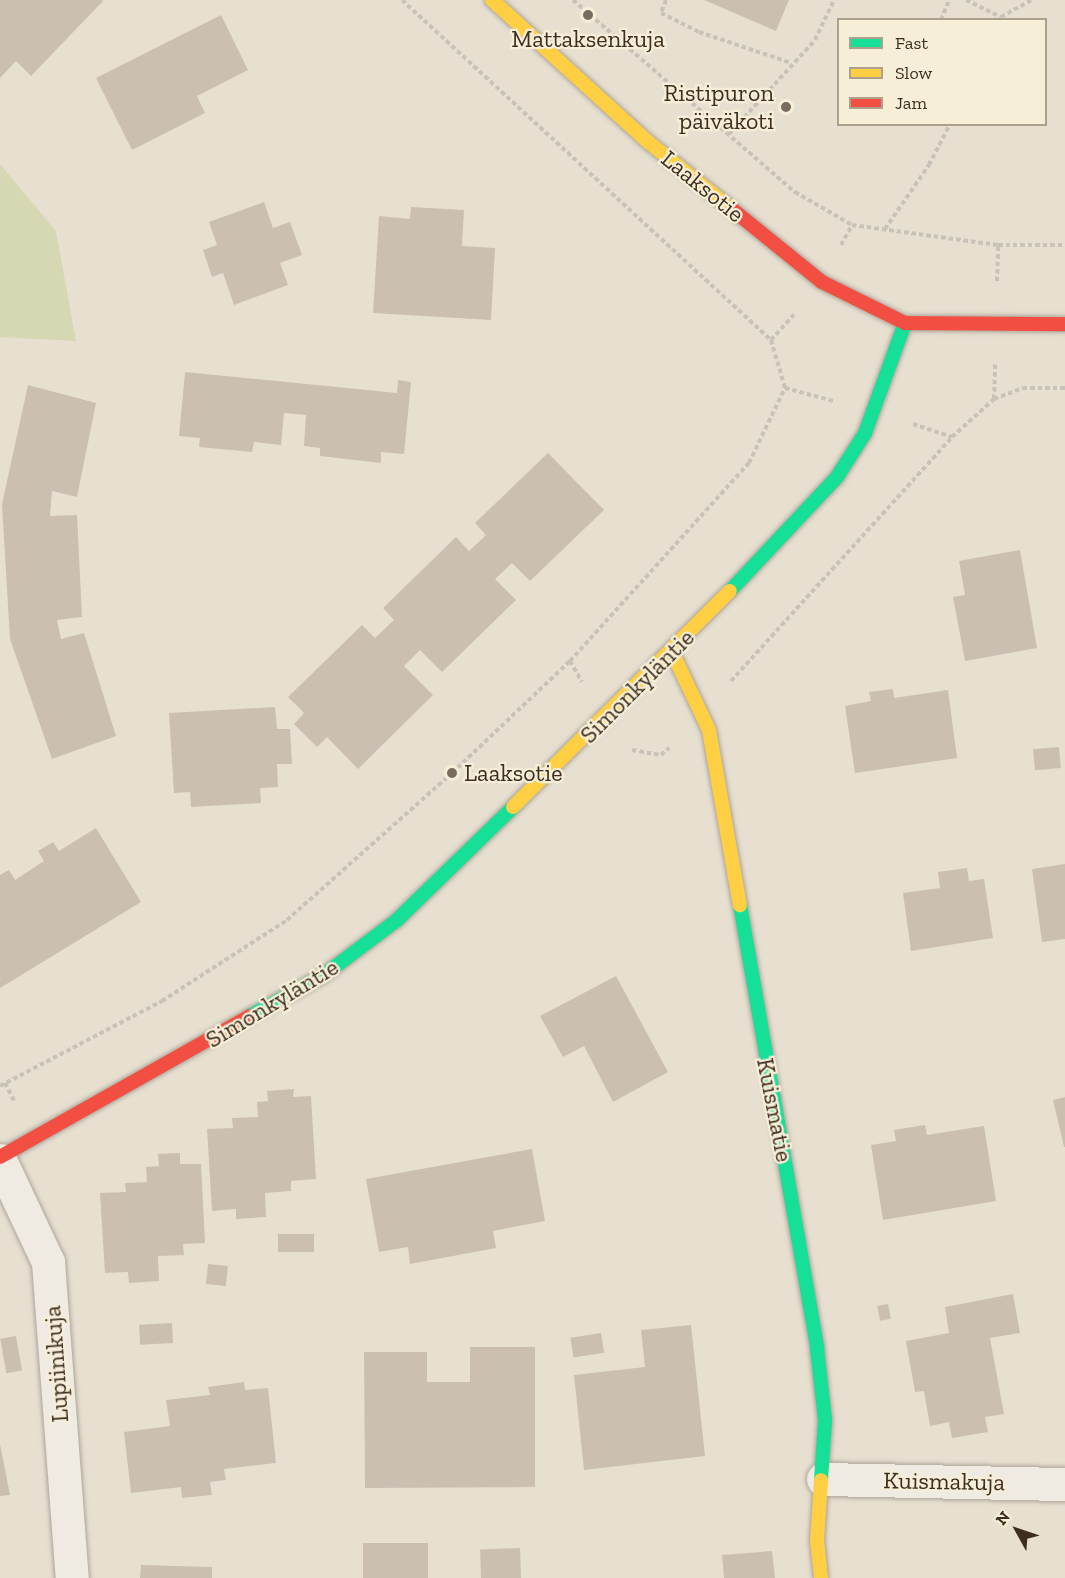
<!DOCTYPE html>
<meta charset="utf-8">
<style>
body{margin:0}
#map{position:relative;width:1065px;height:1578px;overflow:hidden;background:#e7e0d1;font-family:"Zilla Slab",serif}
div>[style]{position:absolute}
.green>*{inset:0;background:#d6d7b3}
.building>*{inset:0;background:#cbbfb2;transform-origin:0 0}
.path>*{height:4px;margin-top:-2px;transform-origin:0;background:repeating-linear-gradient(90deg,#c8c2b9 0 4.5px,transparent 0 7.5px)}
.roads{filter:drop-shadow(0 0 2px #ada599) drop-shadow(0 0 2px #ada599)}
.street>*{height:33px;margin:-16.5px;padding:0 16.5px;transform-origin:16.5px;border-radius:16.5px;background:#efebe3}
.fast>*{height:14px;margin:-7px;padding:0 7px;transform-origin:7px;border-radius:7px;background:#16e098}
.slow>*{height:14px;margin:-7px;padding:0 7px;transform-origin:7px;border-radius:7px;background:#ffcf43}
.jam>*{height:14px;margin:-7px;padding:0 7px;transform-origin:7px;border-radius:7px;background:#f24e42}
.dots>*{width:16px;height:16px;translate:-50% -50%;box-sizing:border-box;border:3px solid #f7eed8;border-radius:50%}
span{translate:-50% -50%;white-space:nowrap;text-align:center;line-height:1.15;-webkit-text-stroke:4.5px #f7eed8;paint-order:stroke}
.poi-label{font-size:24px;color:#3d2e20}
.right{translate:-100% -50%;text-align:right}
.left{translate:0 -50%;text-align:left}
.street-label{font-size:24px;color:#3d2e20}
.legend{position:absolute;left:837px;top:18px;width:210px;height:108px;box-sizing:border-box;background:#f7eed8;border:2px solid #ada18e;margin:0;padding:8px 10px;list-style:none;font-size:18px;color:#3d2e20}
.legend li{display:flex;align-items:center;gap:12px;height:30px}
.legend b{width:30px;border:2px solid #ada18e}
.north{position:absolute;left:987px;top:1500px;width:60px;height:60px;-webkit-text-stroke:4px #f7eed8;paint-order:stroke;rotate:310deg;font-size:16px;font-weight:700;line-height:24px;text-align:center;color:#3d2e20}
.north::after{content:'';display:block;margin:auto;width:21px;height:27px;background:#3d2e20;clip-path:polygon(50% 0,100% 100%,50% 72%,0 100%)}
</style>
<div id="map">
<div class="green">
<div style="clip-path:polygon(0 164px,56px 231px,76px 341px,0 337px)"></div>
</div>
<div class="building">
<div style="clip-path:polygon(0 0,102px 0,103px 1px,31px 76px,16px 61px,0 78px)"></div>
<div style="clip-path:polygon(704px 0,789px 0,776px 31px)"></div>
<div style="clip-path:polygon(221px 15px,248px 70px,197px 96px,205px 113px,132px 150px,96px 78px)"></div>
<div style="clip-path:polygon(264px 202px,273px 228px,290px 222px,302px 255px,280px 263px,288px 285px,234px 305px,223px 273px,212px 277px,203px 250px,217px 245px,209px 222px)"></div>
<div style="clip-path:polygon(411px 207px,464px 210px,462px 246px,495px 248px,491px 320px,373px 313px,379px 216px,410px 219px)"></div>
<div style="clip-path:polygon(185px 372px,397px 393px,398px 380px,411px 382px,404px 454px,381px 452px,381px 463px,320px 456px,320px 448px,304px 446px,306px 415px,284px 413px,281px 445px,254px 442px,252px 452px,199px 447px,200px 438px,179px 436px)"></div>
<div style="clip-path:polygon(28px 385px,96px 403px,77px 497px,52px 491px,50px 516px,77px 515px,82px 617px,57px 620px,61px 639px,84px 633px,116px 736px,52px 759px,10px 639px,2px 504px)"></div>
<div style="clip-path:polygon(548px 453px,604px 510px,530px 581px,512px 563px,495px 579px,516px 600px,442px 672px,420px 650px,404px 666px,433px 695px,358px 769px,327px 737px,317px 747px,294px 724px,304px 713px,288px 697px,362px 625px,375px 638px,394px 620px,383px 608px,456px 537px,469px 551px,486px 535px,475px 523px)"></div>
<div style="clip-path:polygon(1020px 550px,1037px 648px,965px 661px,953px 597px,965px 595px,959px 561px)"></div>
<div style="clip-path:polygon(893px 689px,894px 698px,948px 690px,957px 758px,855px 773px,845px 706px,871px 701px,869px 692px)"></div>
<div style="clip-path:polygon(275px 707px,277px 729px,290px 729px,292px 764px,277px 764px,278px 787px,260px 788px,261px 803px,191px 807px,190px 792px,174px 793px,169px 713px)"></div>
<div style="left:1059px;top:747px;width:21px;height:26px;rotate:85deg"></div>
<div style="clip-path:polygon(96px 828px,141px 902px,0 988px,0 875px,9px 870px,15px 880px,44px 861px,38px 851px,53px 842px,59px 851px)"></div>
<div style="clip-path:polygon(1065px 864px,1065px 939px,1042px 942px,1032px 869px)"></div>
<div style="clip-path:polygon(967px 868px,969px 881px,984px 879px,993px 938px,911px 951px,903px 893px,940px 888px,938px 872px)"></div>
<div style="clip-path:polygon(616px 976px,668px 1072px,613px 1102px,584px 1046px,563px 1057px,540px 1016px)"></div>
<div style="clip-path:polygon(294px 1089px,293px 1097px,311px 1096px,316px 1179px,291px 1181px,291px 1191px,265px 1193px,266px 1217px,236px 1219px,236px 1209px,212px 1211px,207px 1129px,233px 1128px,232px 1118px,258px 1117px,257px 1102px,268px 1101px,267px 1091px)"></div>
<div style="clip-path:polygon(1065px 1097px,1065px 1147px,1064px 1147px,1053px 1100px)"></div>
<div style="clip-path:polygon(925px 1125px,927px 1135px,984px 1126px,996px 1201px,883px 1220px,871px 1145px,896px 1141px,894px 1130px)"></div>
<div style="clip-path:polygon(532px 1149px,545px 1221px,493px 1231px,496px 1248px,410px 1264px,408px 1247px,379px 1252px,366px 1179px)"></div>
<div style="clip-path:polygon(180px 1153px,180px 1164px,201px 1164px,205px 1243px,183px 1244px,184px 1255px,158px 1256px,159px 1281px,129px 1283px,128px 1272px,105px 1273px,100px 1193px,126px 1192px,125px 1183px,147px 1182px,146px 1167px,159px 1166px,158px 1154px)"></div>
<div style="left:314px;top:1234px;width:18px;height:36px;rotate:90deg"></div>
<div style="left:208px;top:1264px;width:20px;height:20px;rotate:6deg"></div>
<div style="clip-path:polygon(1013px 1294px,1020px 1333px,990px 1338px,1004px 1414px,985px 1417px,988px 1432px,952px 1438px,949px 1422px,930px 1426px,924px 1391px,915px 1392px,906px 1341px,949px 1333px,945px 1307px)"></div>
<div style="left:888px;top:1304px;width:15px;height:11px;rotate:79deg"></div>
<div style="left:172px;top:1323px;width:20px;height:33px;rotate:87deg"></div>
<div style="clip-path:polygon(691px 1325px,705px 1456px,584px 1470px,574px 1375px,645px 1367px,641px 1330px)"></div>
<div style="left:601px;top:1333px;width:20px;height:31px;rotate:81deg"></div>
<div style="left:16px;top:1336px;width:35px;height:16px;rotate:80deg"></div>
<div style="clip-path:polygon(470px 1347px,535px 1347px,535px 1487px,365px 1488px,364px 1352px,427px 1352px,427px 1382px,470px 1382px)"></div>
<div style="clip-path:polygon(244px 1382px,245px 1390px,268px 1388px,276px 1463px,224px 1469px,226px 1480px,210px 1482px,212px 1495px,182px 1498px,181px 1487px,131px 1493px,124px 1432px,170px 1426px,166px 1400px,210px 1395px,208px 1387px)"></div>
<div style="clip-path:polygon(0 1444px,10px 1495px,0 1496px)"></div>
<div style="left:363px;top:1543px;width:65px;height:35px"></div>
<div style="left:520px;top:1548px;width:30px;height:40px;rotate:88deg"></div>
<div style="clip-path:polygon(772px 1551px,775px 1578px,724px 1578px,722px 1555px)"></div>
<div style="clip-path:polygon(141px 1565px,212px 1567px,212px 1578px,140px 1578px)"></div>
</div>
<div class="path">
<div style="left:402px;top:0;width:502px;rotate:42.66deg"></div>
<div style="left:771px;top:340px;width:50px;rotate:73.7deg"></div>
<div style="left:785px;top:388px;width:51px;rotate:14.9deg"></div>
<div style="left:573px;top:0;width:294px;rotate:40.9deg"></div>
<div style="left:795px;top:192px;width:66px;rotate:30.1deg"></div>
<div style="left:852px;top:225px;width:147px;rotate:7.8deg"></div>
<div style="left:998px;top:245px;width:67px"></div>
<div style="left:666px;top:0;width:14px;rotate:111deg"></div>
<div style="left:661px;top:13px;width:42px;rotate:26.6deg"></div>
<div style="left:699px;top:32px;width:97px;rotate:18.6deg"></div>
<div style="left:966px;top:0;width:39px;rotate:26deg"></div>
<div style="left:1001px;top:17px;width:35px;rotate:-29deg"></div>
<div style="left:941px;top:20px;width:22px;rotate:-68deg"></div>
<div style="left:729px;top:134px;width:127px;rotate:-47.5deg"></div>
<div style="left:815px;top:40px;width:44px;rotate:-64.6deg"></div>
<div style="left:885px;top:229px;width:78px;rotate:-55.5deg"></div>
<div style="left:929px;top:165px;width:46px;rotate:-62.9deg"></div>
<div style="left:841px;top:245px;width:23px;rotate:-61deg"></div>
<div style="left:997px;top:281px;width:36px;rotate:-88deg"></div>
<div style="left:771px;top:340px;width:36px;rotate:-48deg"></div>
<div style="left:994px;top:399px;width:35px;rotate:-88deg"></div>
<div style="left:913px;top:424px;width:41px;rotate:18.4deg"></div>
<div style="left:952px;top:437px;width:57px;rotate:-42.1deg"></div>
<div style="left:994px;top:399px;width:31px;rotate:-21deg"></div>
<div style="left:1023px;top:388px;width:42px"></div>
<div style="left:570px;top:661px;width:24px;rotate:60deg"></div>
<div style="left:731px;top:681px;width:329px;rotate:-47.8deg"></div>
<div style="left:632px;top:750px;width:29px;rotate:10deg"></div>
<div style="left:661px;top:755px;width:11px;rotate:-41deg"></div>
<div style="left:5px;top:1083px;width:20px;rotate:63deg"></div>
<div style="left:0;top:1086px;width:183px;rotate:-27.7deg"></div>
<div style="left:162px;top:1001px;width:149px;rotate:-32.9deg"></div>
<div style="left:287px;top:920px;width:221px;rotate:-41.7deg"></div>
<div style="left:452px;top:773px;width:163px;rotate:-43.5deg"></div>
<div style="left:570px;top:661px;width:267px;rotate:-47.9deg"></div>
<div style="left:749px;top:463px;width:83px;rotate:-64.4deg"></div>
</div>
<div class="roads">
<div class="street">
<div style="left:0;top:1160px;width:113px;rotate:64.8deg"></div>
<div style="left:48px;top:1262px;width:317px;rotate:85.7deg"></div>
<div style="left:823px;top:1479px;width:242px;rotate:1.2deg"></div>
</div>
<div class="fast">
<div style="left:730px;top:591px;width:156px;rotate:-46.8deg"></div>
<div style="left:837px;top:477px;width:52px;rotate:-57.5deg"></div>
<div style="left:865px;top:433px;width:117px;rotate:-70deg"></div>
<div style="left:740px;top:905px;width:450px;rotate:80.1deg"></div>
<div style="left:817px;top:1348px;width:72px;rotate:83.7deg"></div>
<div style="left:825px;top:1420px;width:60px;rotate:93.8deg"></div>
<div style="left:250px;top:1016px;width:85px;rotate:-29deg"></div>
<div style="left:324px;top:975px;width:91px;rotate:-37deg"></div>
<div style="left:397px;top:920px;width:162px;rotate:-44.2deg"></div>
</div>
<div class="slow">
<div style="left:492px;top:0;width:210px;rotate:42.3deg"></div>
<div style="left:647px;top:141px;width:110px;rotate:38.7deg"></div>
<div style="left:672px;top:652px;width:86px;rotate:64.6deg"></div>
<div style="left:709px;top:730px;width:178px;rotate:80deg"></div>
<div style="left:513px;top:807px;width:306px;rotate:-44.9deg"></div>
<div style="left:821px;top:1578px;width:37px;rotate:-96deg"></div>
<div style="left:817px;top:1541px;width:61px;rotate:-86.2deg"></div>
</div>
<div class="jam">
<div style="left:733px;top:210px;width:114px;rotate:39deg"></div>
<div style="left:822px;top:282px;width:93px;rotate:26.3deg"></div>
<div style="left:905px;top:323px;width:160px;rotate:0.4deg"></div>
<div style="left:0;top:1157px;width:287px;rotate:-29.4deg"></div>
</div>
</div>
<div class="dots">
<div style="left:588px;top:15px;background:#786c5e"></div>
<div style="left:786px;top:107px;background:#786c5e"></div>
<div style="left:452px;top:773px;background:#786c5e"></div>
</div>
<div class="poi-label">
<span style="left:588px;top:39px">Mattaksenkuja</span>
<span class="right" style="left:774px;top:107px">Ristipuron<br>päiväkoti</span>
<span class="left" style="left:464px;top:773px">Laaksotie</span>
</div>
<div class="street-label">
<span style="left:703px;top:186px;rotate:39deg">Laaksotie</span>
<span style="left:637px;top:686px;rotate:-45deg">Simonkyläntie</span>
<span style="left:272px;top:1003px;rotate:-31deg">Simonkyläntie</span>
<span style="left:775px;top:1110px;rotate:79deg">Kuismatie</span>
<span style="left:56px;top:1364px;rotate:-94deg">Lupiinikuja</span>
<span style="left:944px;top:1481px;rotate:1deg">Kuismakuja</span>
</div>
<ul class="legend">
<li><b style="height:8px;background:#16e098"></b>Fast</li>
<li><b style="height:8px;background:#ffcf43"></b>Slow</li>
<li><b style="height:8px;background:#f24e42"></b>Jam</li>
</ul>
<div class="north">N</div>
</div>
